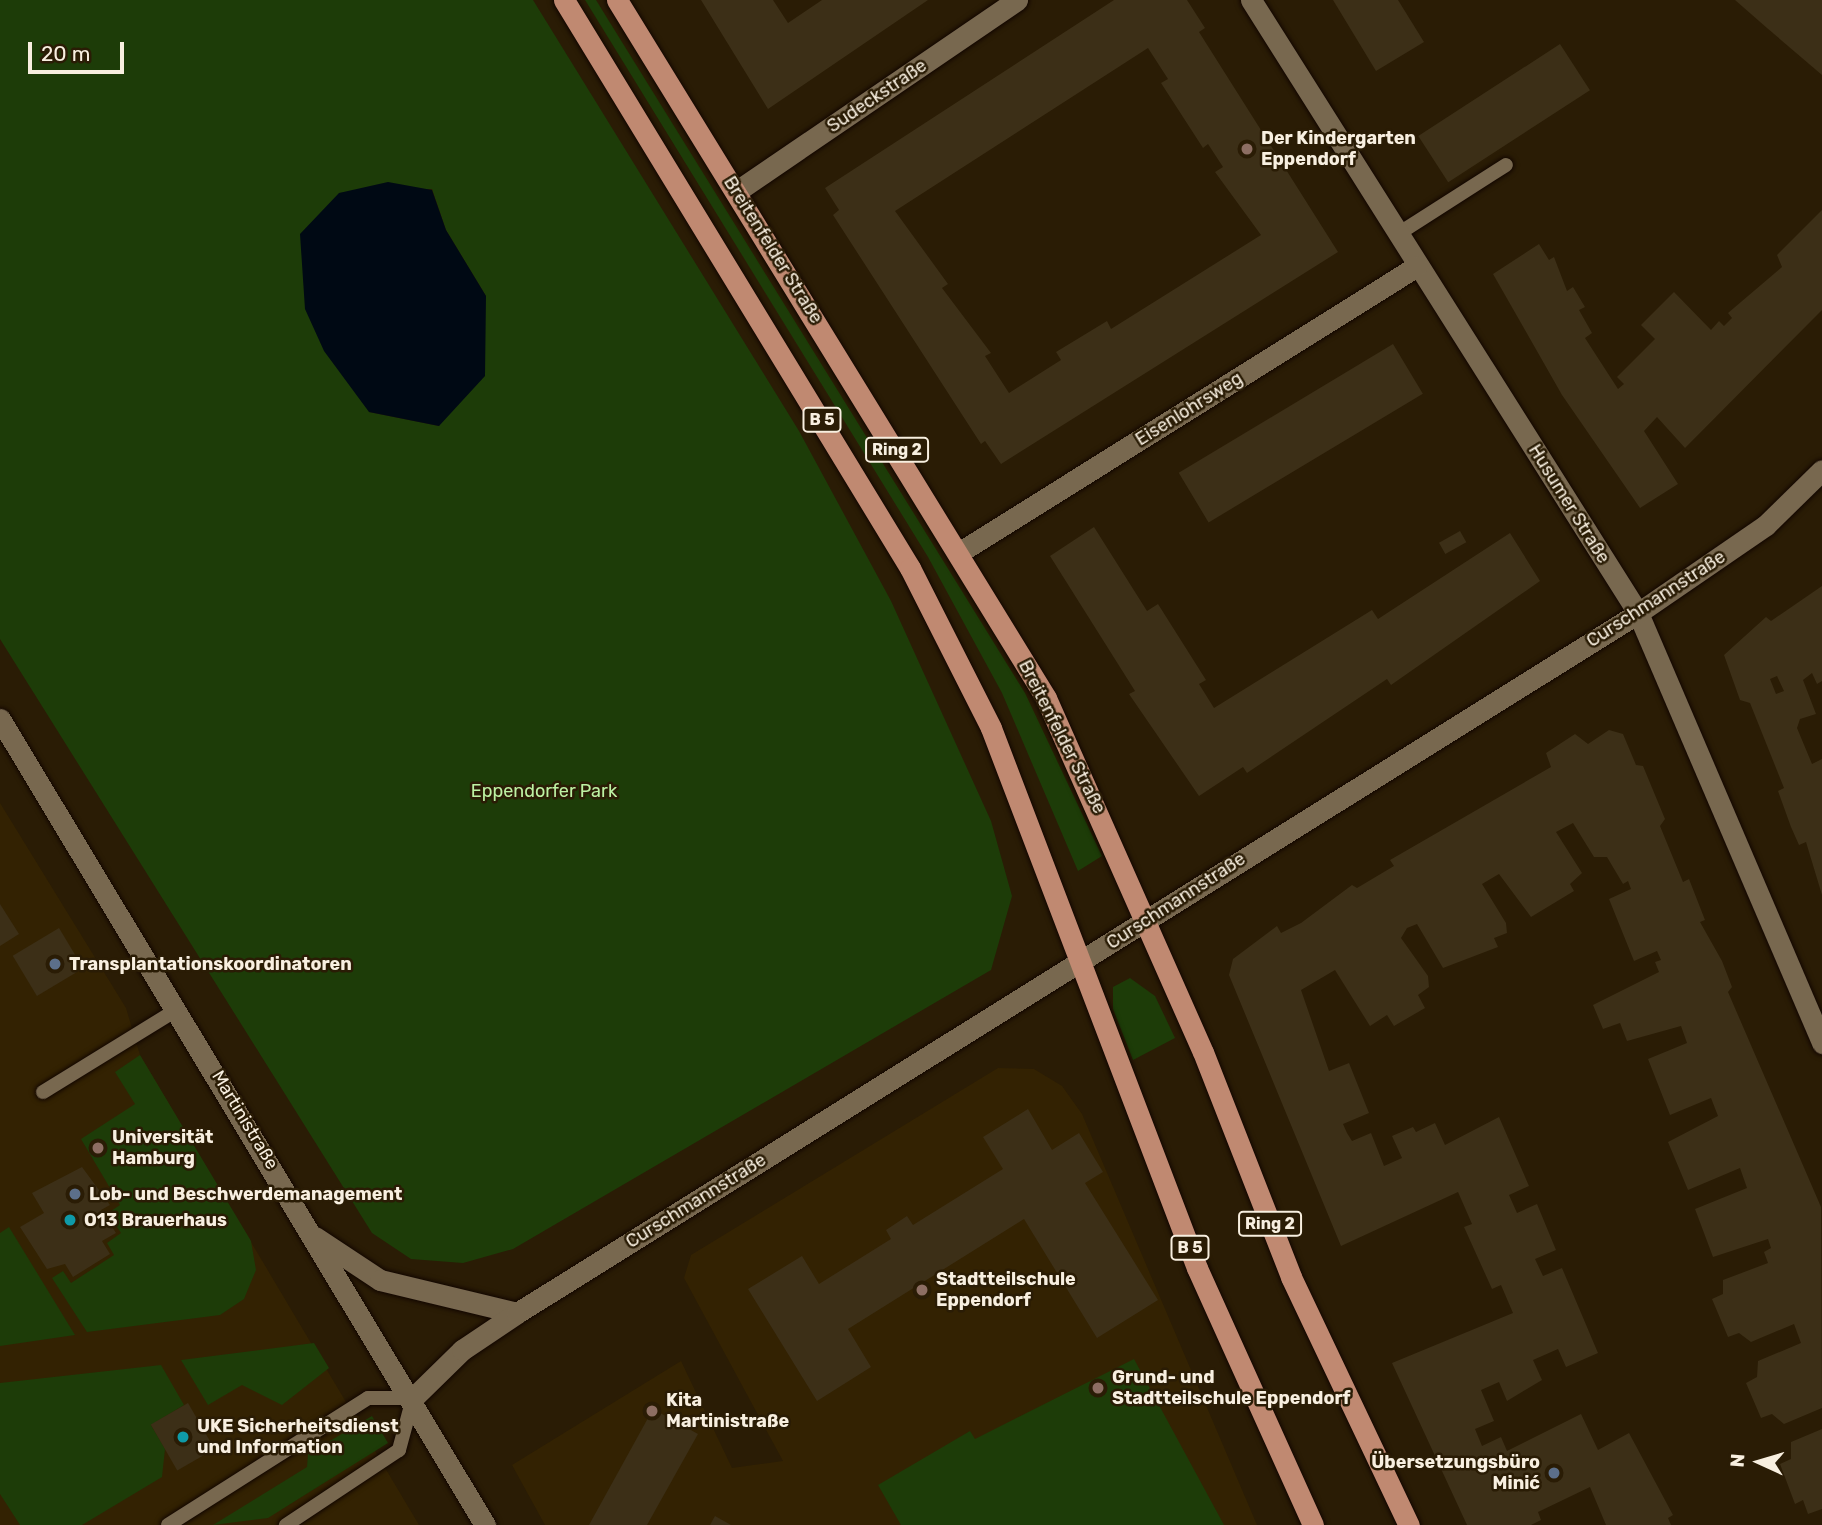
<!DOCTYPE html>
<meta charset="utf-8">
<style>
body{margin:0}
#map{position:relative;width:1822px;height:1525px;overflow:hidden;background:#2a1c05;font-family:Rubik,sans-serif}
div>[style]{position:absolute}
.built>*{inset:0;background:#332202}
.green>*{inset:0;background:#1d3c08}
.water>*{inset:0;background:#000914}
.building>*{inset:0;background:#3c2f17;transform-origin:0 0}
.roads{filter:drop-shadow(0 0 2px #120600) drop-shadow(0 0 2px #120600)}
.lane>*{height:14px;margin:-7px;padding:0 7px;transform-origin:7px;border-radius:7px;background:#78684f}
.street>*{height:21px;margin:-10.5px;padding:0 10.5px;transform-origin:10.5px;border-radius:10.5px;background:#78684f}
.secondary>*{height:21px;margin:-10.5px;padding:0 10.5px;transform-origin:10.5px;border-radius:10.5px;background:#78684f}
.primary>*{height:21px;margin:-10.5px;padding:0 10.5px;transform-origin:10.5px;border-radius:10.5px;background:#c08971}
.dots>*{width:19px;height:19px;translate:-50% -50%;box-sizing:border-box;border:4px solid #2a1c05;border-radius:50%}
span{translate:-50% -50%;white-space:nowrap;text-align:center;line-height:1.15;-webkit-text-stroke:5px #2a1c05;paint-order:stroke}
.shield-label span{padding:2px 5px;background:#2a1c05;border:2px solid;border-radius:5px;-webkit-text-stroke-width:0}
.shield-label{font-size:16px;color:#f8efe0;font-weight:700}
.street-label{font-size:18px;color:#f8efe0}
.poi-label{font-size:18px;color:#f8efe0;font-weight:700}
.left{translate:0 -50%;text-align:left}
.right{translate:-100% -50%;text-align:right}
.park-label{font-size:18px;color:#bdf1a3}
.north{position:absolute;left:1724px;top:1427px;width:70px;height:70px;-webkit-text-stroke:5px #2a1c05;paint-order:stroke;rotate:274deg;font-size:19px;font-weight:700;line-height:28px;text-align:center;color:#f8efe0}
.north::after{content:'';display:block;margin:auto;width:24px;height:32px;background:#f8efe0;clip-path:polygon(50% 0,100% 100%,50% 72%,0 100%)}
.scale{position:absolute;left:28px;top:42px;width:96px;height:32px;box-sizing:border-box;border:4px solid #f8efe0;border-top:0;padding-left:9px;font-size:21px;line-height:24px;white-space:nowrap;color:#f8efe0;-webkit-text-stroke:5px #2a1c05;paint-order:stroke}
</style>
<div id="map">
<div class="built">
<div style="clip-path:polygon(0 803px,126px 1008px,140px 1055px,419px 1525px,0 1525px)"></div>
<div style="clip-path:polygon(998px 1068px,1034px 1069px,1062px 1086px,1082px 1114px,1257px 1525px,545px 1525px,512px 1465px,681px 1361px,732px 1468px,783px 1461px,684px 1278px,691px 1255px)"></div>
</div>
<div class="green">
<div style="clip-path:polygon(evenodd,0 0,533px 0,799px 431px,891px 601px,991px 821px,1012px 896px,991px 970px,513px 1249px,463px 1263px,411px 1259px,372px 1233px,0 639px,0 0,432px 189px,446px 230px,486px 296px,439px 426px,369px 412px,339px 193px,432px 189px)"></div>
<div style="clip-path:polygon(585px 0,596px 0,1025px 693px,1102px 856px,1078px 871px,1002px 693px,928px 557px)"></div>
<div style="clip-path:polygon(1130px 978px,1155px 996px,1175px 1038px,1133px 1060px,1113px 1009px,1113px 987px)"></div>
<div style="clip-path:polygon(140px 1055px,251px 1241px,256px 1270px,244px 1299px,220px 1315px,87px 1332px,52px 1278px,63px 1271px,71px 1283px,114px 1255px,107px 1243px,121px 1233px,108px 1213px,120px 1205px,81px 1139px,135px 1104px,115px 1072px)"></div>
<div style="clip-path:polygon(9px 1227px,75px 1335px,0 1346px,0 1233px)"></div>
<div style="clip-path:polygon(314px 1343px,329px 1368px,282px 1405px,242px 1385px,208px 1405px,181px 1360px)"></div>
<div style="clip-path:polygon(1134px 1359px,1224px 1525px,901px 1525px,878px 1485px,970px 1431px,975px 1439px)"></div>
<div style="clip-path:polygon(161px 1365px,184px 1405px,151px 1425px,165px 1449px,162px 1477px,82px 1525px,20px 1525px,0 1494px,0 1383px)"></div>
<div style="clip-path:polygon(372px 1416px,388px 1443px,268px 1518px,213px 1525px,307px 1467px,308px 1454px)"></div>
</div>
<div class="water">
<div style="clip-path:polygon(388px 182px,432px 190px,446px 230px,486px 296px,485px 376px,439px 426px,369px 412px,324px 351px,305px 309px,300px 234px,339px 193px)"></div>
</div>
<div class="building">
<div style="clip-path:polygon(701px 0,773px 0,788px 23px,822px 0,928px 0,768px 109px)"></div>
<div style="clip-path:polygon(evenodd,1114px 0,1187px 0,1205px 28px,1199px 32px,1338px 252px,1001px 464px,985px 441px,981px 444px,833px 215px,839px 210px,825px 188px,1114px 0,1148px 48px,1168px 79px,1161px 83px,1203px 148px,1208px 144px,1223px 167px,1215px 172px,1261px 235px,1111px 329px,1107px 321px,1056px 352px,1061px 360px,1009px 393px,985px 356px,991px 353px,942px 288px,948px 284px,895px 211px,1148px 48px)"></div>
<div style="clip-path:polygon(1333px 0,1398px 0,1424px 42px,1376px 71px)"></div>
<div style="clip-path:polygon(1735px 0,1822px 0,1822px 75px,1767px 28px)"></div>
<div style="left:1560px;top:44px;width:55px;height:169px;rotate:57deg"></div>
<div style="clip-path:polygon(1822px 210px,1822px 310px,1685px 448px,1657px 417px,1644px 431px,1678px 484px,1640px 508px,1562px 395px,1493px 274px,1539px 244px,1549px 260px,1554px 257px,1567px 291px,1573px 287px,1585px 307px,1579px 310px,1592px 333px,1585px 338px,1618px 389px,1624px 384px,1617px 377px,1655px 339px,1641px 325px,1674px 292px,1711px 330px,1719px 321px,1724px 326px,1732px 318px,1728px 313px,1782px 267px,1777px 255px)"></div>
<div style="left:1393px;top:344px;width:58px;height:250px;rotate:59deg"></div>
<div style="clip-path:polygon(1094px 527px,1147px 611px,1158px 604px,1206px 680px,1199px 684px,1214px 708px,1372px 610px,1378px 619px,1510px 533px,1540px 581px,1391px 685px,1387px 679px,1247px 773px,1243px 767px,1199px 796px,1129px 694px,1135px 691px,1050px 556px)"></div>
<div style="left:1460px;top:531px;width:13px;height:24px;rotate:61deg"></div>
<div style="clip-path:polygon(evenodd,1822px 586px,1822px 681px,1817px 684px,1812px 673px,1803px 680px,1816px 714px,1800px 719px,1797px 728px,1812px 764px,1822px 759px,1822px 895px,1806px 842px,1799px 845px,1791px 827px,1778px 791px,1784px 788px,1750px 703px,1740px 700px,1724px 655px,1766px 617px,1771px 621px,1822px 586px,1777px 676px,1784px 691px,1776px 694px,1770px 679px,1777px 676px)"></div>
<div style="clip-path:polygon(1609px 730px,1623px 734px,1636px 765px,1643px 766px,1665px 819px,1660px 826px,1683px 882px,1689px 879px,1705px 920px,1700px 922px,1722px 961px,1732px 987px,1728px 992px,1821px 1207px,1822px 1408px,1784px 1424px,1772px 1414px,1761px 1418px,1746px 1383px,1757px 1377px,1758px 1361px,1801px 1343px,1794px 1324px,1751px 1342px,1739px 1333px,1728px 1337px,1712px 1299px,1723px 1294px,1723px 1280px,1768px 1263px,1764px 1252px,1771px 1248px,1768px 1239px,1713px 1257px,1695px 1209px,1747px 1188px,1740px 1168px,1688px 1190px,1668px 1142px,1718px 1116px,1711px 1098px,1670px 1115px,1648px 1059px,1687px 1043px,1681px 1026px,1627px 1041px,1620px 1023px,1603px 1029px,1593px 1005px,1659px 972px,1655px 962px,1661px 960px,1657px 951px,1634px 961px,1609px 899px,1631px 889px,1628px 881px,1623px 884px,1607px 857px,1594px 857px,1573px 823px,1556px 832px,1582px 873px,1570px 884px,1574px 891px,1531px 917px,1499px 874px,1482px 884px,1506px 923px,1507px 933px,1494px 938px,1498px 947px,1443px 968px,1417px 924px,1407px 928px,1401px 938px,1428px 976px,1429px 987px,1418px 995px,1425px 1008px,1394px 1026px,1387px 1015px,1370px 1026px,1335px 970px,1301px 990px,1329px 1071px,1349px 1063px,1369px 1113px,1343px 1124px,1347px 1133px,1352px 1141px,1371px 1133px,1384px 1166px,1402px 1158px,1392px 1136px,1413px 1127px,1416px 1132px,1435px 1123px,1445px 1145px,1499px 1117px,1529px 1186px,1509px 1195px,1517px 1213px,1537px 1204px,1556px 1250px,1535px 1259px,1543px 1276px,1562px 1268px,1598px 1353px,1566px 1367px,1558px 1349px,1533px 1360px,1542px 1380px,1507px 1401px,1499px 1382px,1481px 1390px,1494px 1421px,1475px 1429px,1482px 1446px,1501px 1437px,1507px 1451px,1581px 1414px,1598px 1450px,1629px 1433px,1673px 1515px,1668px 1518px,1671px 1525px,1606px 1525px,1590px 1487px,1538px 1512px,1541px 1520px,1531px 1525px,1467px 1525px,1392px 1363px,1513px 1313px,1501px 1285px,1492px 1289px,1464px 1227px,1472px 1224px,1458px 1192px,1341px 1246px,1229px 975px,1233px 959px,1277px 926px,1281px 933px,1301px 923px,1352px 885px,1357px 888px,1394px 866px,1390px 860px,1551px 767px,1546px 753px,1575px 734px,1588px 744px)"></div>
<div style="clip-path:polygon(0 904px,19px 934px,0 946px)"></div>
<div style="left:59px;top:928px;width:47px;height:54px;rotate:59deg"></div>
<div style="clip-path:polygon(1028px 1109px,1052px 1150px,1079px 1133px,1103px 1172px,1085px 1183px,1158px 1300px,1097px 1338px,1024px 1219px,848px 1329px,871px 1367px,817px 1401px,748px 1289px,802px 1256px,819px 1284px,891px 1239px,886px 1230px,907px 1216px,913px 1225px,1003px 1169px,983px 1137px)"></div>
<div style="clip-path:polygon(82px 1167px,110px 1205px,101px 1210px,116px 1233px,102px 1241px,110px 1254px,73px 1277px,65px 1264px,47px 1269px,20px 1227px,44px 1213px,32px 1193px)"></div>
<div style="left:188px;top:1403px;width:53px;height:43px;rotate:60deg"></div>
<div style="clip-path:polygon(653px 1409px,698px 1434px,647px 1525px,589px 1525px)"></div>
<div style="clip-path:polygon(1822px 1429px,1822px 1509px,1808px 1514px,1803px 1500px,1795px 1504px,1780px 1464px,1791px 1459px,1791px 1442px)"></div>
<div style="clip-path:polygon(715px 1516px,731px 1525px,710px 1525px)"></div>
</div>
<div class="roads">
<div class="lane">
<div style="left:1398px;top:234px;width:128px;rotate:-32.6deg"></div>
<div style="left:43px;top:1092px;width:158px;rotate:-31.6deg"></div>
<div style="left:168px;top:1525px;width:237px;rotate:-32.4deg"></div>
<div style="left:368px;top:1398px;width:45px"></div>
<div style="left:413px;top:1398px;width:54px;rotate:105.1deg"></div>
<div style="left:399px;top:1450px;width:136px;rotate:146.4deg"></div>
</div>
<div class="street">
<div style="left:1251px;top:0;width:725px;rotate:57.73deg"></div>
<div style="left:1638px;top:613px;width:468px;rotate:66.8deg"></div>
<div style="left:737px;top:191px;width:339px;rotate:-34.3deg"></div>
<div style="left:960px;top:552px;width:539px;rotate:-32.04deg"></div>
<div style="left:315px;top:1237px;width:78px;rotate:33.5deg"></div>
<div style="left:380px;top:1280px;width:141px;rotate:13.5deg"></div>
<div style="left:413px;top:1398px;width:69px;rotate:-44.4deg"></div>
<div style="left:462px;top:1350px;width:66px;rotate:-33.9deg"></div>
<div style="left:517px;top:1313px;width:1322px;rotate:-31.98deg"></div>
<div style="left:1638px;top:613px;width:155px;rotate:-34.5deg"></div>
<div style="left:1766px;top:525px;width:78px;rotate:-44.5deg"></div>
</div>
<div class="secondary">
<div style="left:0;top:719px;width:941px;rotate:58.96deg"></div>
</div>
<div class="primary">
<div style="left:564px;top:0;width:665px;rotate:58.65deg"></div>
<div style="left:910px;top:568px;width:179px;rotate:63.1deg"></div>
<div style="left:991px;top:728px;width:578px;rotate:69.12deg"></div>
<div style="left:1197px;top:1268px;width:282px;rotate:65.7deg"></div>
<div style="left:617px;top:0;width:819px;rotate:58.42deg"></div>
<div style="left:1046px;top:698px;width:387px;rotate:66.1deg"></div>
<div style="left:1203px;top:1052px;width:242px;rotate:68.6deg"></div>
<div style="left:1291px;top:1277px;width:275px;rotate:64.6deg"></div>
</div>
</div>
<div class="dots">
<div style="left:1247px;top:149px;background:#8d6e63"></div>
<div style="left:55px;top:964px;background:#5c6f8a"></div>
<div style="left:98px;top:1148px;background:#8d6e63"></div>
<div style="left:75px;top:1194px;background:#5c6f8a"></div>
<div style="left:70px;top:1220px;background:#0f9aa8"></div>
<div style="left:922px;top:1290px;background:#8d6e63"></div>
<div style="left:1098px;top:1388px;background:#8d6e63"></div>
<div style="left:652px;top:1411px;background:#8d6e63"></div>
<div style="left:183px;top:1437px;background:#0f9aa8"></div>
<div style="left:1554px;top:1473px;background:#5c6f8a"></div>
</div>
<div class="shield-label">
<span style="left:822px;top:420px">B 5</span>
<span style="left:897px;top:450px">Ring 2</span>
<span style="left:1270px;top:1224px">Ring 2</span>
<span style="left:1190px;top:1248px">B 5</span>
</div>
<div class="street-label">
<span style="left:877px;top:96px;rotate:-34deg">Sudeckstraße</span>
<span style="left:773px;top:250px;rotate:58deg">Breitenfelder Straße</span>
<span style="left:1189px;top:409px;rotate:-32deg">Eisenlohrsweg</span>
<span style="left:1569px;top:504px;rotate:58deg">Husumer Straße</span>
<span style="left:1656px;top:599px;rotate:-33deg">Curschmannstraße</span>
<span style="left:1062px;top:737px;rotate:63deg">Breitenfelder Straße</span>
<span style="left:1176px;top:901px;rotate:-33deg">Curschmannstraße</span>
<span style="left:245px;top:1120px;rotate:59deg">Martinistraße</span>
<span style="left:696px;top:1201px;rotate:-32deg">Curschmannstraße</span>
</div>
<div class="poi-label">
<span class="left" style="left:1261px;top:149px">Der Kindergarten<br>Eppendorf</span>
<span class="left" style="left:69px;top:964px">Transplantationskoordinatoren</span>
<span class="left" style="left:112px;top:1148px">Universität<br>Hamburg</span>
<span class="left" style="left:89px;top:1194px">Lob- und Beschwerdemanagement</span>
<span class="left" style="left:84px;top:1220px">O13 Brauerhaus</span>
<span class="left" style="left:936px;top:1290px">Stadtteilschule<br>Eppendorf</span>
<span class="left" style="left:1112px;top:1388px">Grund- und<br>Stadtteilschule Eppendorf</span>
<span class="left" style="left:666px;top:1411px">Kita<br>Martinistraße</span>
<span class="left" style="left:197px;top:1437px">UKE Sicherheitsdienst<br>und Information</span>
<span class="right" style="left:1540px;top:1473px">Übersetzungsbüro<br>Minić</span>
</div>
<div class="park-label">
<span style="left:544px;top:791px">Eppendorfer Park</span>
</div>
<div class="north">N</div>
<div class="scale">20 m</div>
</div>
